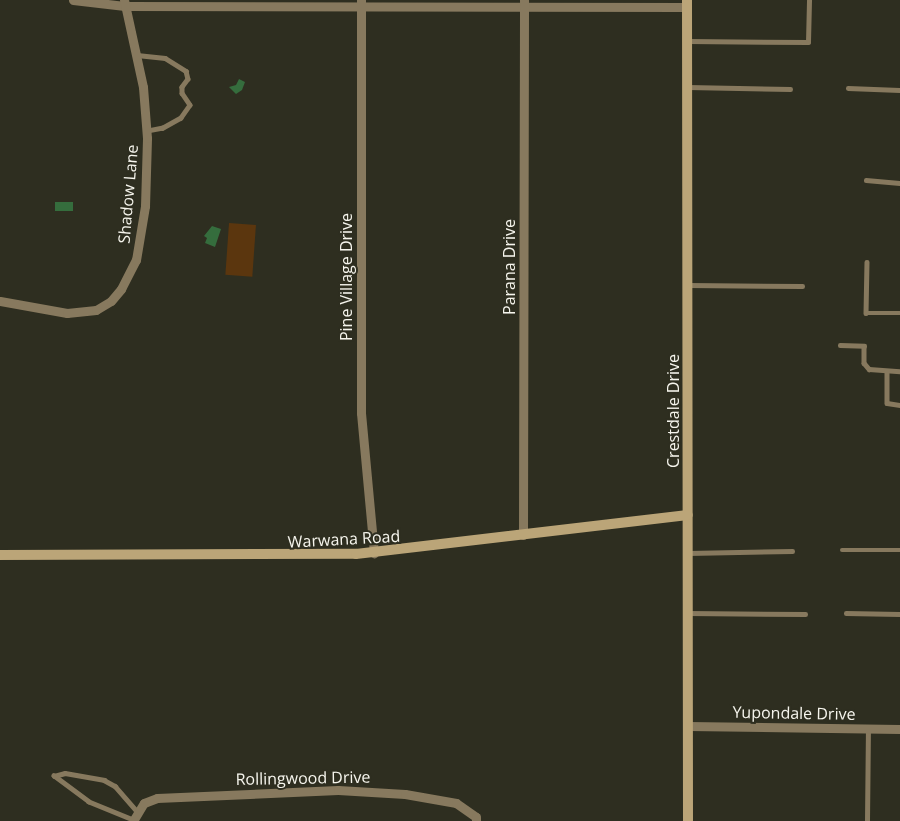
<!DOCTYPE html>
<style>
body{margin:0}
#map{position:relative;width:900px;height:821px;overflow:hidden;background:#2e2e20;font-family:"Open Sans",sans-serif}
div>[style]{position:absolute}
.green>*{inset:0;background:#5b360e;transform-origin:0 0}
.water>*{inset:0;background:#356d3d;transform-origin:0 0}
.lane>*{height:4.5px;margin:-2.25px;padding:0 2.25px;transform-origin:2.25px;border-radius:2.25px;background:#87795e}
.street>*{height:9px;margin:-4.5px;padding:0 4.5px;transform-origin:4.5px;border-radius:4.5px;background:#87795e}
.secondary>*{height:10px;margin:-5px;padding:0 5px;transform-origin:5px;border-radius:5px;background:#bba578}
span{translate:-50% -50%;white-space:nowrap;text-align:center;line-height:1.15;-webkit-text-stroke:4px #2e2e20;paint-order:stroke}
.street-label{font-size:16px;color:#f6f5ed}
</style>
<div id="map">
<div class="green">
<div style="left:229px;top:223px;width:27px;height:52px;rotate:4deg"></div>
</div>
<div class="water">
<div style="clip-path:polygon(239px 79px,245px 82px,242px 90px,236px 94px,229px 87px,236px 85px)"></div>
<div style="left:55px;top:202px;width:18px;height:9px"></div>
<div style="clip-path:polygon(212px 226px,221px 229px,215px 247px,205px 243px,207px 238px,204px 236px)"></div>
</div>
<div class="lane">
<div style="left:688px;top:41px;width:120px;rotate:0.5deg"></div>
<div style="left:808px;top:42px;width:42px;rotate:-88.6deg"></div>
<div style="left:137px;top:55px;width:28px;rotate:6deg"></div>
<div style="left:165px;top:58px;width:25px;rotate:32deg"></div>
<div style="left:186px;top:71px;width:8px;rotate:76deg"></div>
<div style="left:188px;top:79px;width:10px;rotate:127deg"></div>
<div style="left:182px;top:87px;width:6px;rotate:90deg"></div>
<div style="left:182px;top:93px;width:14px;rotate:56deg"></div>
<div style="left:190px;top:105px;width:16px;rotate:125deg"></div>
<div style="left:181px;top:118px;width:21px;rotate:151deg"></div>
<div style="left:163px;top:128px;width:16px;rotate:169deg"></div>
<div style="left:688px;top:87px;width:102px;rotate:1.1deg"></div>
<div style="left:848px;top:88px;width:52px;rotate:2.2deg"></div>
<div style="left:866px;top:180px;width:34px;rotate:5deg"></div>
<div style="left:867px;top:262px;width:51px;rotate:91.1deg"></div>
<div style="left:866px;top:313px;width:34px"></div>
<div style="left:688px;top:285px;width:114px;rotate:0.5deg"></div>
<div style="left:840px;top:345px;width:24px;rotate:2deg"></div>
<div style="left:864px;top:346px;width:17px;rotate:90deg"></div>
<div style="left:864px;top:363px;width:8px;rotate:50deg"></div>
<div style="left:869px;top:369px;width:31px;rotate:4deg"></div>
<div style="left:887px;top:371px;width:32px;rotate:90deg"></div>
<div style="left:887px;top:403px;width:13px;rotate:9deg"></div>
<div style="left:842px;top:550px;width:58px"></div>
<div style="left:688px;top:553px;width:104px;rotate:-1.1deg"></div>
<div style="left:688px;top:613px;width:117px;rotate:0.5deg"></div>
<div style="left:846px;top:613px;width:54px;rotate:1.1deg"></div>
<div style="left:133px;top:820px;width:48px;rotate:-157.8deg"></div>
<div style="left:89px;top:802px;width:44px;rotate:-143.4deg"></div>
<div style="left:54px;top:776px;width:11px;rotate:-15deg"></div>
<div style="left:65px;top:773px;width:40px;rotate:10deg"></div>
<div style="left:104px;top:780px;width:13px;rotate:29deg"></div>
<div style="left:115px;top:786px;width:33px;rotate:49deg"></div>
<div style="left:867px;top:821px;width:92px;rotate:-89.4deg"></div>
</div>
<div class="street">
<div style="left:73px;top:0;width:52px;rotate:6.6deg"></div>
<div style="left:125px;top:6px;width:562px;rotate:0.1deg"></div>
<div style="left:361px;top:0;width:413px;rotate:90deg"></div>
<div style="left:361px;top:413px;width:141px;rotate:84.7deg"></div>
<div style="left:0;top:301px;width:68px;rotate:10.2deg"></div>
<div style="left:67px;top:313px;width:29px;rotate:-6deg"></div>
<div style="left:96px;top:310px;width:17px;rotate:-31deg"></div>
<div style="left:111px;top:301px;width:16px;rotate:-50deg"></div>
<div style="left:121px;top:289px;width:33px;rotate:-63deg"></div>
<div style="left:136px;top:260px;width:55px;rotate:-80.5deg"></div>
<div style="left:145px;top:206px;width:68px;rotate:-88.3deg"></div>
<div style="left:147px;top:138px;width:51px;rotate:-94.5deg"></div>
<div style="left:143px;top:87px;width:89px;rotate:-102.3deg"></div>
<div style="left:523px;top:535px;width:535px;rotate:-89.89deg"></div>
<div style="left:688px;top:726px;width:212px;rotate:0.8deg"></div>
<div style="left:133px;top:821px;width:21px;rotate:-59deg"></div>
<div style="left:144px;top:803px;width:14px;rotate:-21deg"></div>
<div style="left:157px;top:798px;width:181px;rotate:-2.5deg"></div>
<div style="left:338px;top:790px;width:67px;rotate:3.4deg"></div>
<div style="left:405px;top:794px;width:52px;rotate:10deg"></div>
<div style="left:456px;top:803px;width:24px;rotate:35deg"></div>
<div style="left:476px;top:817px;width:4px;rotate:90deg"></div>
</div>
<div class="secondary">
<div style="left:687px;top:0;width:821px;rotate:89.93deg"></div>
<div style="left:0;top:555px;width:356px;rotate:-0.2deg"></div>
<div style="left:356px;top:554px;width:334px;rotate:-6.7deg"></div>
</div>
<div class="street-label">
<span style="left:128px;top:194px;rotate:-85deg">Shadow Lane</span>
<span style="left:509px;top:267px;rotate:-90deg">Parana Drive</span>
<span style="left:346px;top:277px;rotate:-90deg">Pine Village Drive</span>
<span style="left:673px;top:411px;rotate:-90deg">Crestdale Drive</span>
<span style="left:344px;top:539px;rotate:-3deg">Warwana Road</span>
<span style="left:794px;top:713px;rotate:1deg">Yupondale Drive</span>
<span style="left:303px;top:778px;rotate:-1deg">Rollingwood Drive</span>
</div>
</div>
